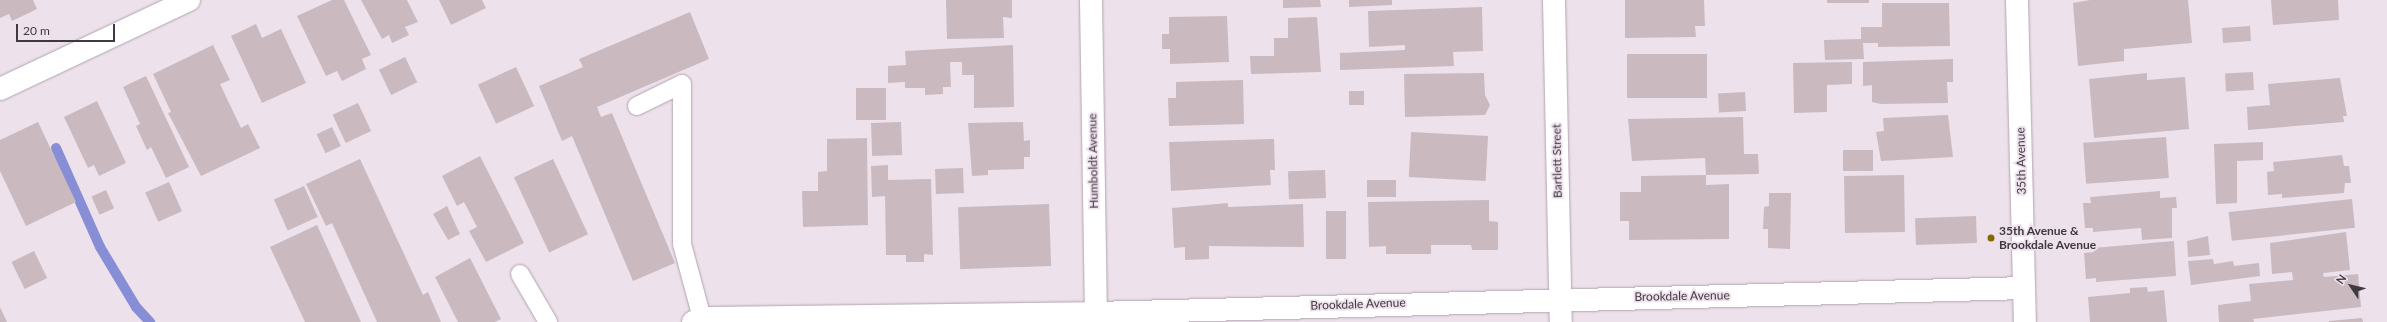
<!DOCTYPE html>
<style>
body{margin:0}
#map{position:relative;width:2387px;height:322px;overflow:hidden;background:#ede1ec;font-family:Lato,sans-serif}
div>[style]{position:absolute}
.stream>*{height:10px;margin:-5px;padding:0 5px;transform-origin:5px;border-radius:5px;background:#878ed5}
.building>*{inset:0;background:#cabac0;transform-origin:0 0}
.roads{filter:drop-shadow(0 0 1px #b0a4af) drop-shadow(0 0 1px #b0a4af)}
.lane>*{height:18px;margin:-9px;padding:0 9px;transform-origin:9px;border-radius:9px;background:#fff}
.street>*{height:22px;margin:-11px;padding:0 11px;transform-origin:11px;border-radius:11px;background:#fff}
.secondary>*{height:22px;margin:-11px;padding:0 11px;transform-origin:11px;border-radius:11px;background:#fff}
.dots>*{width:11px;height:11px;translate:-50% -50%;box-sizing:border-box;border:2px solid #ede1ec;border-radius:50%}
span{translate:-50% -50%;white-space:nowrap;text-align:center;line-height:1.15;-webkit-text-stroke:3.5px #ede1ec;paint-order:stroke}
.street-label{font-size:12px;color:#3f3a3f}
.poi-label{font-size:12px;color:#3f3a3f;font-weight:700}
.left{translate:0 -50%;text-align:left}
.north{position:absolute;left:2331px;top:266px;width:40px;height:40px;-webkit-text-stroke:3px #ede1ec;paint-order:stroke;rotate:305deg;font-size:11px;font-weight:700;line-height:16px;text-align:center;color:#3f3a3f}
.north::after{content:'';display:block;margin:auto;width:14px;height:18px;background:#3f3a3f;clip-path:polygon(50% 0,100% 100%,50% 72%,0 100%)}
.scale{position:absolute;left:16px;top:24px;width:99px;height:18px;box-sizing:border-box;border:2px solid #3f3a3f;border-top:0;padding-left:5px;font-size:12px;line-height:14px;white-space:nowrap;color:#3f3a3f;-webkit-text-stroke:3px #ede1ec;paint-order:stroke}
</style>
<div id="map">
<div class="stream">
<div style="left:56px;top:148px;width:108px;rotate:66deg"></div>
<div style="left:100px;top:247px;width:70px;rotate:59deg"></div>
<div style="left:136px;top:307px;width:21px;rotate:47deg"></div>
</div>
<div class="building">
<div style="clip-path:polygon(0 0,33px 0,37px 9px,12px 21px,9px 14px,0 18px)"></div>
<div style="clip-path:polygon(332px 0,344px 0,371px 55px,362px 59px,366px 69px,342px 81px,337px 71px,326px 76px,297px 16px)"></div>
<div style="clip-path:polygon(361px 0,407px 0,418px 22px,405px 27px,409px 35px,392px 43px,389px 35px,382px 39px)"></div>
<div style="clip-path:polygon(439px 0,482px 0,486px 8px,451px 25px)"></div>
<div style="clip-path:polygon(946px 0,1012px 0,1012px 18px,1003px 17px,1004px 38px,947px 39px)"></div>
<div style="clip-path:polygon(1283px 0,1320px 0,1321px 7px,1283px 8px)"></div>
<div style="clip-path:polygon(1349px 0,1392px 0,1392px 5px,1349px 7px)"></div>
<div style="clip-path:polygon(1625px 0,1704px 0,1705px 26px,1695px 26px,1696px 37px,1625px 38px)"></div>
<div style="left:1827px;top:0;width:42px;height:3px"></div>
<div style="clip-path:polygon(2090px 0,2188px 0,2192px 43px,2124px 49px,2124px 61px,2078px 66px,2073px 3px)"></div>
<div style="clip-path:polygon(2271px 0,2338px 0,2339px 20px,2273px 25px)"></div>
<div style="clip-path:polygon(1882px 3px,1949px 3px,1950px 46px,1878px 47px,1878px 43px,1863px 43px,1864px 59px,1825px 60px,1824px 40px,1861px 39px,1861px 27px,1882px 27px)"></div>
<div style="clip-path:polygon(1482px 7px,1483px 51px,1453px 52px,1454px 66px,1340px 70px,1340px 53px,1405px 50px,1405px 45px,1369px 47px,1368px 11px)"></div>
<div style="clip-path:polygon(690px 12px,709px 59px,597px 107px,601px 117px,612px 113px,675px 263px,633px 281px,572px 136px,562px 141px,539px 86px,583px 67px,579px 59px)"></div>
<div style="clip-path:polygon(1227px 16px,1229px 62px,1170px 64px,1170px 49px,1162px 49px,1162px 34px,1169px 34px,1169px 17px)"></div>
<div style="clip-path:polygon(1317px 17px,1321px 72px,1251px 74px,1250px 56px,1274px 56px,1274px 38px,1288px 38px,1288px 18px)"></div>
<div style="clip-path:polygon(256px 24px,262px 38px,281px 29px,306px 83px,262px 103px,231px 36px)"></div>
<div style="left:2250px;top:26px;width:15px;height:28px;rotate:86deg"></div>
<div style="clip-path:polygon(213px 45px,230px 80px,220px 84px,241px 128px,248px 124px,260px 148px,201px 176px,168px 113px,171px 112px,153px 74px)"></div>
<div style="clip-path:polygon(1013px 45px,1014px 107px,974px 108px,974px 75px,962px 75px,962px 62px,950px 62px,951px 87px,943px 87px,943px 94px,925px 95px,925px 88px,905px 88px,905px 82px,888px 83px,888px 66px,906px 65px,905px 51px)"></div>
<div style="left:1707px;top:54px;width:44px;height:80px;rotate:90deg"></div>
<div style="left:405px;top:57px;width:28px;height:29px;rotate:64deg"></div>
<div style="clip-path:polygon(1953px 59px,1953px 82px,1947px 82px,1948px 103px,1881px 104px,1872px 102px,1872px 85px,1863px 86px,1863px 62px)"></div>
<div style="clip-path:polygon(1852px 62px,1852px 84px,1827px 85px,1827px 112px,1794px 113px,1793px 63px)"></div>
<div style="left:516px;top:67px;width:43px;height:42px;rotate:65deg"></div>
<div style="left:2253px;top:72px;width:18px;height:28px;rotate:87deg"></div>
<div style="clip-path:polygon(1484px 73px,1485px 95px,1490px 105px,1485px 115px,1405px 117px,1404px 74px)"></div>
<div style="clip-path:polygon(2147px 73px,2147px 80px,2185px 77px,2189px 129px,2094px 138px,2089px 79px)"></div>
<div style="clip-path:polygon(146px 76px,189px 167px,166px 178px,151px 147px,147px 150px,136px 126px,140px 124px,123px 87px)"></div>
<div style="clip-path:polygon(2340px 78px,2347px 116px,2343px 116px,2344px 122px,2248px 130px,2247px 107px,2270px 105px,2268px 84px)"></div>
<div style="clip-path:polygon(1243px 80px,1244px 124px,1169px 126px,1168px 98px,1176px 98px,1176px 82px)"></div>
<div style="left:886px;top:88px;width:32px;height:30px;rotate:90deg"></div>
<div style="left:1349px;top:91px;width:15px;height:14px"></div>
<div style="left:1745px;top:92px;width:19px;height:27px;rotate:87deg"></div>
<div style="clip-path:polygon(97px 101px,126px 163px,99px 176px,94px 165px,88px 168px,64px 117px)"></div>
<div style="left:358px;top:103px;width:31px;height:28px;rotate:65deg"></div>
<div style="clip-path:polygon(1948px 115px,1953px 157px,1881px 161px,1876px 132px,1884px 131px,1883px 118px)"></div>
<div style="clip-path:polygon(1743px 117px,1744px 154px,1758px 154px,1759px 174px,1706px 175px,1705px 158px,1632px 161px,1628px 119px)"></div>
<div style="clip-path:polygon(38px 122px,76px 202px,26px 226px,0 171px,0 140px)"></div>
<div style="left:901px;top:122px;width:33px;height:30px;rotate:88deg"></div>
<div style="clip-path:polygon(1023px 122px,1024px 141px,1030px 140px,1030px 157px,1024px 157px,1024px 169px,988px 170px,988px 175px,972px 176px,968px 123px)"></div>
<div style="left:332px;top:127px;width:21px;height:17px;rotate:65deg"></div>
<div style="left:1488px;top:136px;width:45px;height:77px;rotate:93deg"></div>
<div style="left:2166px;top:137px;width:41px;height:83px;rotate:86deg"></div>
<div style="clip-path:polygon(867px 138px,868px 225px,803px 227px,802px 191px,818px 191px,818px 172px,827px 171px,827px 139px)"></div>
<div style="clip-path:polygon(1274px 139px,1275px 170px,1270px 170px,1271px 185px,1171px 191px,1169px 142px)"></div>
<div style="clip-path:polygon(2263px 142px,2263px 160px,2237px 161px,2237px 203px,2216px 204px,2214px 144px)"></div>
<div style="left:1873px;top:150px;width:21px;height:30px;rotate:90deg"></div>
<div style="clip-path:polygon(2342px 155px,2344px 166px,2349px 166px,2351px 183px,2345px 183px,2344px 193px,2282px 198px,2282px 194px,2268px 195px,2267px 172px,2274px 171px,2273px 162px)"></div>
<div style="clip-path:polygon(480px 156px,524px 243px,486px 262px,469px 231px,477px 227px,464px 202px,457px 206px,442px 176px)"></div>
<div style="clip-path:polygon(360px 159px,423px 295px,428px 292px,441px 322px,377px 322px,332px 223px,326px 226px,306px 184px)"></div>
<div style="left:553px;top:159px;width:83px;height:43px;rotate:65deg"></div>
<div style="clip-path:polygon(888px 165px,888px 180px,931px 179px,933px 255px,924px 254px,924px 262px,906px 262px,906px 255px,886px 255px,885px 196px,872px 197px,871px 166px)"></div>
<div style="left:963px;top:168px;width:25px;height:28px;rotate:88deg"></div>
<div style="left:1325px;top:170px;width:28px;height:37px;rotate:88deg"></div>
<div style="clip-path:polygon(1706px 175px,1706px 185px,1729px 184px,1729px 239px,1629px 240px,1629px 221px,1620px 221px,1620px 192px,1641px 192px,1641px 176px)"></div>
<div style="left:1904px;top:175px;width:57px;height:60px;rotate:89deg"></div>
<div style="left:1396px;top:180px;width:17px;height:29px;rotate:90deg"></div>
<div style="left:169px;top:182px;width:32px;height:26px;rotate:66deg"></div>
<div style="left:304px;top:186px;width:34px;height:33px;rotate:66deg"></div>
<div style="left:106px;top:190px;width:20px;height:16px;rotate:66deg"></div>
<div style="clip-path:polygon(2160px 191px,2160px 198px,2176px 197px,2177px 208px,2172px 208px,2172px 238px,2142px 240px,2141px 228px,2093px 232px,2093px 228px,2085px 228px,2083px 203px,2091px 203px,2090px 197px)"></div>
<div style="clip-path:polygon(1769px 193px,1791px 193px,1790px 249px,1768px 248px,1768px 229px,1763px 229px,1764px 207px,1769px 206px)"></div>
<div style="left:2352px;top:199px;width:29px;height:124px;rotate:84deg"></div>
<div style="clip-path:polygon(1489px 200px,1489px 221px,1498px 222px,1498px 250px,1472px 250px,1471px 245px,1431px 245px,1431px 254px,1386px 254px,1386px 246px,1369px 247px,1368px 202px)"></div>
<div style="clip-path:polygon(1228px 203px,1228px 207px,1303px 204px,1304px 247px,1209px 246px,1209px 259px,1185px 260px,1185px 247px,1174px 248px,1172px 208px)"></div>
<div style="left:1049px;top:204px;width:62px;height:91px;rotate:88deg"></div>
<div style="clip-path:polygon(447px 206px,460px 234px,448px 240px,433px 214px)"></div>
<div style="left:1326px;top:211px;width:20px;height:48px"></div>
<div style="left:1976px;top:216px;width:27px;height:61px;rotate:88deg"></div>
<div style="clip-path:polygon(317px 225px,361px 322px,305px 322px,270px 247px)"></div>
<div style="clip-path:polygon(2346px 232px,2350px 270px,2323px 273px,2324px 277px,2358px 274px,2361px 307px,2253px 319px,2254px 322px,2219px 322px,2218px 305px,2251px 301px,2249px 284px,2293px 280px,2292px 272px,2272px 274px,2270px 243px)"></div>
<div style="clip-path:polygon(2208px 236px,2210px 255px,2188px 257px,2187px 241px)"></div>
<div style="clip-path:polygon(2174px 241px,2176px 276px,2096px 282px,2096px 278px,2086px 279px,2084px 253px,2094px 252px,2093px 248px)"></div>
<div style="left:34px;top:251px;width:30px;height:25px;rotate:64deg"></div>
<div style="clip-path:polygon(470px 258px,501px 319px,495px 322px,458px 322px,435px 277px)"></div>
<div style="clip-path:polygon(2213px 259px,2214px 264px,2233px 261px,2234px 266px,2259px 263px,2260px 276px,2191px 285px,2188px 261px)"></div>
<div style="clip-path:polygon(2147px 287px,2148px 292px,2164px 290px,2167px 322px,2090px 322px,2088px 297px,2130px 293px,2130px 288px)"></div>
<div style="clip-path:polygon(0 307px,7px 322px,0 322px)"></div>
<div style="clip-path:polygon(2362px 318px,2363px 322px,2329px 322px,2329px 321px)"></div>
</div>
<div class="roads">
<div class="lane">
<div style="left:637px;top:106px;width:50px;rotate:-26.1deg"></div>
<div style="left:682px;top:84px;width:160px;rotate:90deg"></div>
<div style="left:682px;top:244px;width:77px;rotate:74.9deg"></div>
<div style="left:520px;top:274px;width:56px;rotate:59.7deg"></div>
</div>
<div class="street">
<div style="left:1091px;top:0;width:322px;rotate:89.1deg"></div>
<div style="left:1554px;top:0;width:322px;rotate:88.8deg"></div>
<div style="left:0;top:89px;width:209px;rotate:-25.2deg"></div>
<div style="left:693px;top:322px;width:10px;rotate:-24deg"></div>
<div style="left:702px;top:318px;width:394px;rotate:-0.7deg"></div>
<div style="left:1096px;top:313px;width:928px;rotate:-1.54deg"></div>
</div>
<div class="secondary">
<div style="left:2017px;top:0;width:322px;rotate:88.6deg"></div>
</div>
</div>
<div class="dots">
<div style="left:1991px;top:238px;background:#846903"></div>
</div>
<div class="street-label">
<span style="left:1093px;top:161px;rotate:-91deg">Humboldt Avenue</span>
<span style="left:1557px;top:161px;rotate:-91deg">Bartlett Street</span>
<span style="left:2021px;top:161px;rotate:-91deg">35th Avenue</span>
<span style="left:1682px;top:296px;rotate:-1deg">Brookdale Avenue</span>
<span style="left:1358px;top:304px;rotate:-2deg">Brookdale Avenue</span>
</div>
<div class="poi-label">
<span class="left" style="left:1999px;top:238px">35th Avenue &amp;<br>Brookdale Avenue</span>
</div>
<div class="north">N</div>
<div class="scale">20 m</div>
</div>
